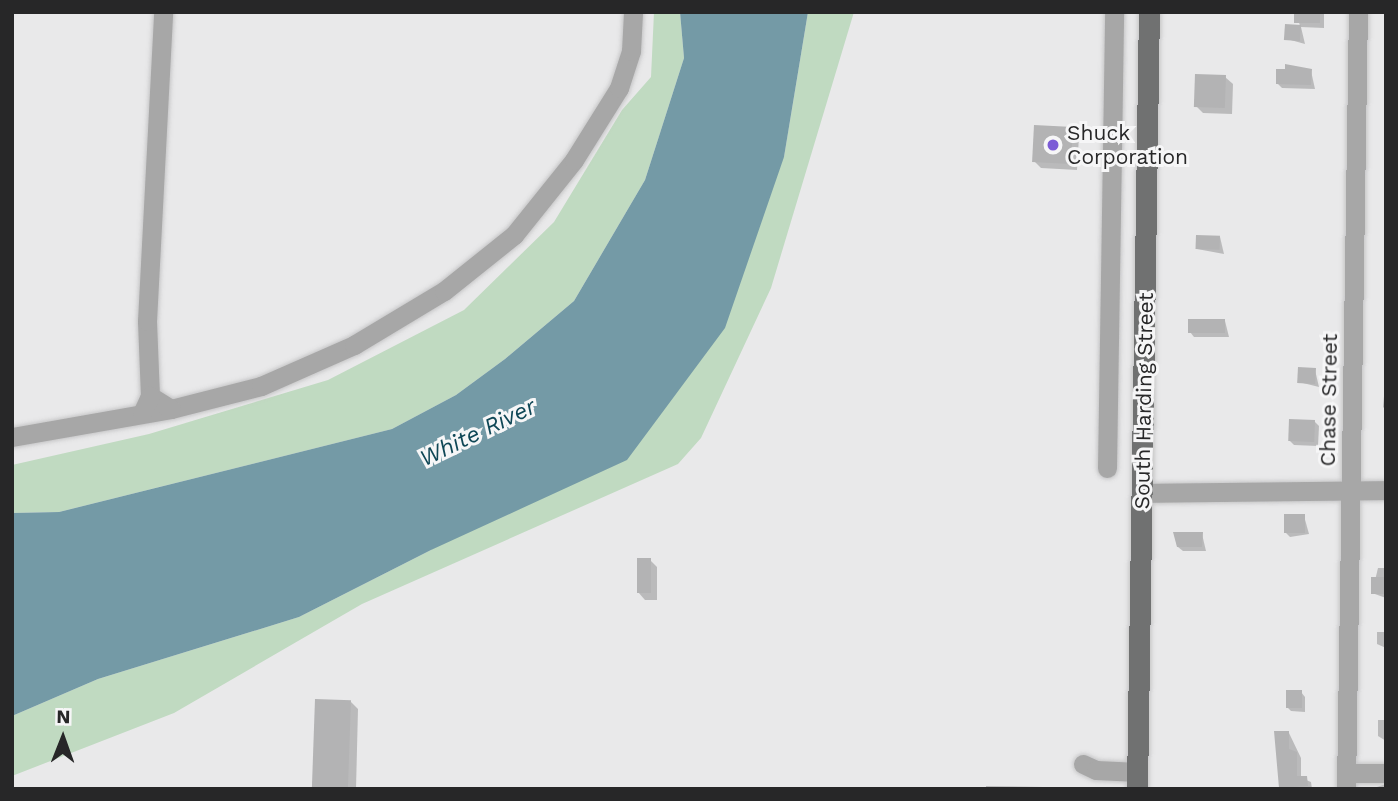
<!DOCTYPE html>
<style>
body{margin:0}
#map{position:relative;width:1398px;height:801px;overflow:hidden;background:#e9e9ea;font-family:"Work Sans",sans-serif}
div>[style]{position:absolute}
.green>*{inset:0;background:#c0dac1}
.water>*{inset:0;background:#749aa6}
.shadow>*{inset:0;background:#0003}
.building>*{inset:0;background:#b3b3b4;transform-origin:0 0}
.roads{filter:drop-shadow(0 0 2px #c6c6c7) drop-shadow(0 0 2px #c6c6c7)}
.minor>*{height:19px;margin:-9.5px;padding:0 9.5px;transform-origin:9.5px;border-radius:9.5px;background:#a7a7a7}
.major>*{height:21px;margin:-10.5px;padding:0 10.5px;transform-origin:10.5px;border-radius:10.5px;background:#707171}
.dots>*{width:19px;height:19px;translate:-50% -50%;box-sizing:border-box;border:4px solid #f6f6f7;border-radius:50%}
span{translate:-50% -50%;white-space:nowrap;text-align:center;line-height:1.15;-webkit-text-stroke:6px #f6f6f7;paint-order:stroke}
.poi-label{font-size:21px;color:#272728}
.left{translate:0 -50%;text-align:left}
.street-label{font-size:21px;color:#272728}
.water-label{font-size:23px;color:#0f4756;font-style:italic}
.frame{position:absolute;inset:0;border:14px solid #272728;pointer-events:none}
.north{position:absolute;left:28px;top:703px;width:70px;height:70px;-webkit-text-stroke:5px #f6f6f7;paint-order:stroke;rotate:1deg;font-size:19px;font-weight:700;line-height:28px;text-align:center;color:#272728}
.north::after{content:'';display:block;margin:auto;width:24px;height:32px;background:#272728;clip-path:polygon(50% 0,100% 100%,50% 72%,0 100%)}
</style>
<div id="map">
<div class="green">
<div style="clip-path:polygon(654px 12px,680px 12px,684px 58px,645px 180px,574px 301px,505px 359px,456px 395px,392px 429px,59px 512px,12px 513px,12px 465px,149px 434px,328px 380px,464px 310px,554px 222px,622px 110px,651px 77px)"></div>
<div style="clip-path:polygon(808px 12px,854px 12px,771px 288px,701px 438px,678px 464px,362px 604px,174px 713px,12px 776px,12px 716px,98px 679px,299px 617px,431px 550px,784px 157px)"></div>
</div>
<div class="water">
<div style="clip-path:polygon(680px 12px,808px 12px,784px 157px,725px 328px,627px 460px,431px 550px,299px 617px,98px 679px,12px 716px,12px 513px,59px 512px,392px 429px,456px 395px,505px 359px,574px 301px,645px 180px,684px 58px)"></div>
</div>
<div class="shadow">
<div style="clip-path:polygon(1296px 12px,1324px 13px,1324px 28px,1301px 27px,1305px 44px,1287px 39px,1300px 26px)"></div>
<div style="clip-path:polygon(1311px 71px,1315px 89px,1282px 88px,1278px 84px)"></div>
<div style="clip-path:polygon(1225px 77px,1233px 84px,1232px 114px,1203px 113px,1196px 106px)"></div>
<div style="clip-path:polygon(1072px 129px,1079px 136px,1077px 170px,1041px 168px,1034px 161px)"></div>
<div style="clip-path:polygon(1220px 237px,1224px 254px,1197px 249px)"></div>
<div style="clip-path:polygon(1225px 321px,1229px 337px,1194px 337px,1190px 332px)"></div>
<div style="clip-path:polygon(1315px 370px,1319px 387px,1299px 382px)"></div>
<div style="clip-path:polygon(1386px 374px,1386px 410px,1383px 407px)"></div>
<div style="clip-path:polygon(1314px 421px,1319px 426px,1318px 446px,1294px 445px,1289px 440px)"></div>
<div style="clip-path:polygon(1304px 516px,1309px 534px,1290px 537px,1286px 533px)"></div>
<div style="clip-path:polygon(1202px 534px,1206px 551px,1183px 551px,1178px 547px)"></div>
<div style="clip-path:polygon(650px 560px,657px 567px,657px 600px,645px 600px,638px 592px)"></div>
<div style="clip-path:polygon(1378px 568px,1386px 568px,1386px 598px,1372px 593px)"></div>
<div style="clip-path:polygon(1377px 632px,1386px 632px,1386px 648px,1377px 644px)"></div>
<div style="clip-path:polygon(1301px 692px,1305px 697px,1305px 712px,1291px 711px,1287px 707px)"></div>
<div style="clip-path:polygon(351px 702px,358px 709px,356px 789px,315px 789px)"></div>
<div style="clip-path:polygon(1378px 720px,1386px 720px,1386px 741px,1378px 736px)"></div>
<div style="clip-path:polygon(1289px 733px,1301px 758px,1301px 778px,1311px 782px,1312px 789px,1281px 787px)"></div>
<div style="clip-path:polygon(1386px 784px,1386px 789px,1377px 789px,1377px 787px)"></div>
<div style="clip-path:polygon(986px 786px,1044px 787px,1046px 789px,986px 789px)"></div>
</div>
<div class="building">
<div style="left:1294px;top:12px;width:26px;height:11px"></div>
<div style="left:1285px;top:24px;width:16px;height:16px;rotate:4deg"></div>
<div style="clip-path:polygon(1285px 64px,1312px 69px,1311px 85px,1276px 84px,1276px 69px,1285px 69px)"></div>
<div style="left:1195px;top:74px;width:31px;height:33px;rotate:2deg"></div>
<div style="left:1034px;top:125px;width:39px;height:37px;rotate:3deg"></div>
<div style="left:1196px;top:235px;width:24px;height:14px;rotate:2deg"></div>
<div style="left:1225px;top:319px;width:14px;height:37px;rotate:90deg"></div>
<div style="left:1298px;top:367px;width:18px;height:16px;rotate:3deg"></div>
<div style="left:1289px;top:419px;width:26px;height:22px;rotate:2deg"></div>
<div style="left:1305px;top:514px;width:19px;height:21px;rotate:90deg"></div>
<div style="clip-path:polygon(1173px 532px,1203px 532px,1202px 547px,1177px 547px)"></div>
<div style="left:637px;top:558px;width:14px;height:35px"></div>
<div style="left:1371px;top:577px;width:15px;height:17px"></div>
<div style="left:1286px;top:690px;width:16px;height:18px"></div>
<div style="left:315px;top:699px;width:36px;height:90px;rotate:2deg"></div>
<div style="clip-path:polygon(1274px 731px,1289px 731px,1289px 749px,1297px 752px,1297px 776px,1307px 776px,1308px 786px,1279px 788px)"></div>
</div>
<div class="roads">
<div class="minor">
<div style="left:150px;top:396px;width:75px;rotate:-92.3deg"></div>
<div style="left:147px;top:321px;width:309px;rotate:-87deg"></div>
<div style="left:171px;top:409px;width:93px;rotate:-14.3deg"></div>
<div style="left:261px;top:386px;width:102px;rotate:-23.8deg"></div>
<div style="left:354px;top:345px;width:105px;rotate:-31deg"></div>
<div style="left:444px;top:291px;width:90px;rotate:-38.7deg"></div>
<div style="left:514px;top:235px;width:96px;rotate:-51.3deg"></div>
<div style="left:574px;top:160px;width:85px;rotate:-58deg"></div>
<div style="left:619px;top:88px;width:39px;rotate:-72deg"></div>
<div style="left:631px;top:51px;width:39px;rotate:-87deg"></div>
<div style="left:12px;top:437px;width:161px;rotate:-10deg"></div>
<div style="left:171px;top:409px;width:25px;rotate:-148deg"></div>
<div style="left:150px;top:396px;width:19px;rotate:115deg"></div>
<div style="left:1107px;top:468px;width:456px;rotate:-89.1deg"></div>
<div style="left:1142px;top:493px;width:244px;rotate:-0.7deg"></div>
<div style="left:1083px;top:764px;width:14px;rotate:25deg"></div>
<div style="left:1096px;top:770px;width:42px;rotate:2.7deg"></div>
<div style="left:1346px;top:773px;width:40px"></div>
<div style="left:1346px;top:789px;width:777px;rotate:-89.12deg"></div>
</div>
<div class="major">
<div style="left:1137px;top:789px;width:777px;rotate:-89.12deg"></div>
</div>
</div>
<div class="dots">
<div style="left:1053px;top:145px;background:#7b5bd6"></div>
</div>
<div class="poi-label">
<span class="left" style="left:1067px;top:145px">Shuck<br>Corporation</span>
</div>
<div class="street-label">
<span style="left:1329px;top:400px;rotate:-89deg">Chase Street</span>
<span style="left:1144px;top:401px;rotate:-89deg">South Harding Street</span>
</div>
<div class="water-label">
<span style="left:478px;top:433px;rotate:-26deg">White River</span>
</div>
<div class="frame"></div>
<div class="north">N</div>
</div>
